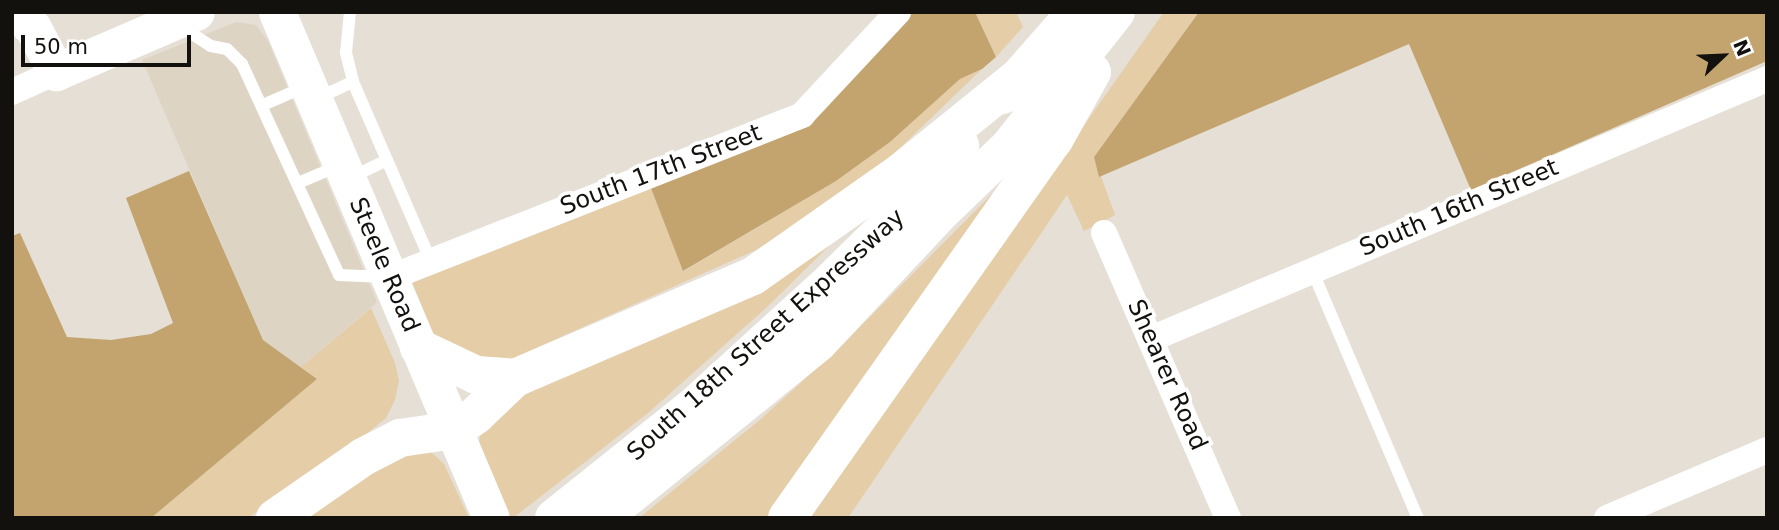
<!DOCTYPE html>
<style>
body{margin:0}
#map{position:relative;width:1779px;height:530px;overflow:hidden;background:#e5dfd6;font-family:"DejaVu Sans",sans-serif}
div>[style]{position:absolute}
.built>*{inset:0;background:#ded4c4}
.green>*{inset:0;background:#e4cda7}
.forest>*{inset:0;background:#c3a46f}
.service>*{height:12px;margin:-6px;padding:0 6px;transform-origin:6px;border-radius:6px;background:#fff}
.minor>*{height:26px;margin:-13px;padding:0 13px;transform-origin:13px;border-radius:13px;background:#fff}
.secondary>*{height:37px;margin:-18.5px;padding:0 18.5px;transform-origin:18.5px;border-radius:18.5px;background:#fff}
.motorway>*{height:38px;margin:-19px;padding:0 19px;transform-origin:19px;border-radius:19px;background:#fff}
span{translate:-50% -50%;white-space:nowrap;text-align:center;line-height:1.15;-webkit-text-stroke:7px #fff;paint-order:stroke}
.street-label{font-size:24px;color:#13110d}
.frame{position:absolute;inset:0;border:14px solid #13110d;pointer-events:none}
.north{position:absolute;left:1688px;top:21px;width:70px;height:70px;-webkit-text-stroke:5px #fff;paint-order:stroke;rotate:67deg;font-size:19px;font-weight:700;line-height:28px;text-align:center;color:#13110d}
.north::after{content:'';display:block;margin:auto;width:24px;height:32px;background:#13110d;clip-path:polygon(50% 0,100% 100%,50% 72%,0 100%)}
.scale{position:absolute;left:21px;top:35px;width:170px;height:32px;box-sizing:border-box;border:4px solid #13110d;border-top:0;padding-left:9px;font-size:21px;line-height:24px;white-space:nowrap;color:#13110d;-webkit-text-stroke:5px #fff;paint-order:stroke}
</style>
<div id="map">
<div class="built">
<div style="clip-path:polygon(236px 22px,256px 25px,268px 41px,377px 302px,301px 367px,263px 340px,142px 60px)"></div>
</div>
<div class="green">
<div style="clip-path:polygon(975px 12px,1016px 12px,1023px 27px,996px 57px)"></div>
<div style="clip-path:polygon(1164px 12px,1199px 12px,1094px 157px,1115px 215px,1084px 231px,1067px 195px,848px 518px,807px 518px)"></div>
<div style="clip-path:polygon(982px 69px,876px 171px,758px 249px,509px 360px,490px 363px,431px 342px,409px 289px,411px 279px,649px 183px,684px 271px,836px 181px,890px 142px,960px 79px)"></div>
<div style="clip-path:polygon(992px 194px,1001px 200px,774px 518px,639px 518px,761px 419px,840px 347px)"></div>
<div style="clip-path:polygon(829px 246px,766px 308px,648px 413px,513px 518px,506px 518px,480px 455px,479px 441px,482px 430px,519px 391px)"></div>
<div style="clip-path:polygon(371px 308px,395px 363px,399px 381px,395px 400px,386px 418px,354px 444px,248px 518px,151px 518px,317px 379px,301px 367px)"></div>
<div style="clip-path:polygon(431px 452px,444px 464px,469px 518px,295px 518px,378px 460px)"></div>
</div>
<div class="forest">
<div style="clip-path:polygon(912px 12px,975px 12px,996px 57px,982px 69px,960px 79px,890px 142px,836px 181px,683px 271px,649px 183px,825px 101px)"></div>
<div style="clip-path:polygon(1199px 12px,1767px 12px,1767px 61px,1471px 190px,1409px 44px,1099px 177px,1094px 157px)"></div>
<div style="clip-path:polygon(189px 171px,263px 340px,317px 379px,151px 518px,12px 518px,12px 236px,20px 233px,67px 337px,111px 340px,151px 334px,173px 323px,126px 198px)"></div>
</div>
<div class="service">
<div style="left:350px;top:12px;width:41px;rotate:95.6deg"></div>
<div style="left:346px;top:53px;width:30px;rotate:76deg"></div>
<div style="left:353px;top:82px;width:195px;rotate:66.5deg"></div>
<div style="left:180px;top:26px;width:37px;rotate:33deg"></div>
<div style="left:211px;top:46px;width:16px;rotate:11deg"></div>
<div style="left:227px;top:49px;width:21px;rotate:45deg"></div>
<div style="left:242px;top:64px;width:232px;rotate:65.3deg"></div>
<div style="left:339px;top:275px;width:46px;rotate:2.5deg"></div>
<div style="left:318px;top:98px;width:38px;rotate:-25deg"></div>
<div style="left:263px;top:105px;width:45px;rotate:-23.7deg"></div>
<div style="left:350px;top:178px;width:41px;rotate:-25.9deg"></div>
<div style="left:298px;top:183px;width:43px;rotate:-23deg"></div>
<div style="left:1312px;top:270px;width:270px;rotate:66.9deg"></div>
</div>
<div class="minor">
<div style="left:12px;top:92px;width:48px;rotate:-24.4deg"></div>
<div style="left:1104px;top:233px;width:311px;rotate:66.5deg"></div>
<div style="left:389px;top:278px;width:444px;rotate:-21.5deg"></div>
<div style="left:802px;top:115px;width:141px;rotate:-47deg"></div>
<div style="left:1151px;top:339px;width:669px;rotate:-22.88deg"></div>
<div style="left:1607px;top:518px;width:174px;rotate:-23deg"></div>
</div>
<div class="secondary">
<div style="left:15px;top:12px;width:24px;rotate:42deg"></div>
<div style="left:33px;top:28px;width:50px;rotate:62.4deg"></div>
<div style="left:56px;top:72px;width:152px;rotate:-23.2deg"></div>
<div style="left:277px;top:12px;width:549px;rotate:67.08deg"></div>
</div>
<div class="motorway">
<div style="left:1003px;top:95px;width:111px;rotate:-48.7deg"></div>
<div style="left:419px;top:348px;width:63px;rotate:25.3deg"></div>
<div style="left:476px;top:375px;width:39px;rotate:4deg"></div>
<div style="left:275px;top:518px;width:107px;rotate:-34.7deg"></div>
<div style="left:363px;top:457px;width:42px;rotate:-27.2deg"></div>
<div style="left:400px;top:438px;width:55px;rotate:-8.4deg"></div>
<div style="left:454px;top:430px;width:27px;rotate:-34deg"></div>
<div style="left:476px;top:415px;width:54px;rotate:-43.5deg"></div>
<div style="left:515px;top:378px;width:259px;rotate:-23.2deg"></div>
<div style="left:753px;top:276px;width:181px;rotate:-35.1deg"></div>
<div style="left:901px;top:172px;width:154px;rotate:-38.9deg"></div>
<div style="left:554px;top:518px;width:176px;rotate:-38.6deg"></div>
<div style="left:692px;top:408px;width:177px;rotate:-42.3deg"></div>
<div style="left:823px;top:289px;width:139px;rotate:-44.4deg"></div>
<div style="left:922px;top:192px;width:60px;rotate:-50.4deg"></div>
<div style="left:602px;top:518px;width:278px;rotate:-39deg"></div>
<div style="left:818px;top:343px;width:183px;rotate:-46.8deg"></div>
<div style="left:943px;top:210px;width:91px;rotate:-43.7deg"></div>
<div style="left:1009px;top:147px;width:172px;rotate:-51.6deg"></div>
<div style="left:787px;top:518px;width:463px;rotate:-54.8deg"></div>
<div style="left:1054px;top:140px;width:78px;rotate:-60.8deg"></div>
</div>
<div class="street-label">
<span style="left:661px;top:170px;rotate:-21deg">South 17th Street</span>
<span style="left:1459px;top:208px;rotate:-23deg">South 16th Street</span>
<span style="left:384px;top:265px;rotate:67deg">Steele Road</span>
<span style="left:766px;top:335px;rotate:-42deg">South 18th Street Expressway</span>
<span style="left:1167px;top:375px;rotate:66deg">Shearer Road</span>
</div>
<div class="frame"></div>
<div class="north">N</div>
<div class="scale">50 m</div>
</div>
